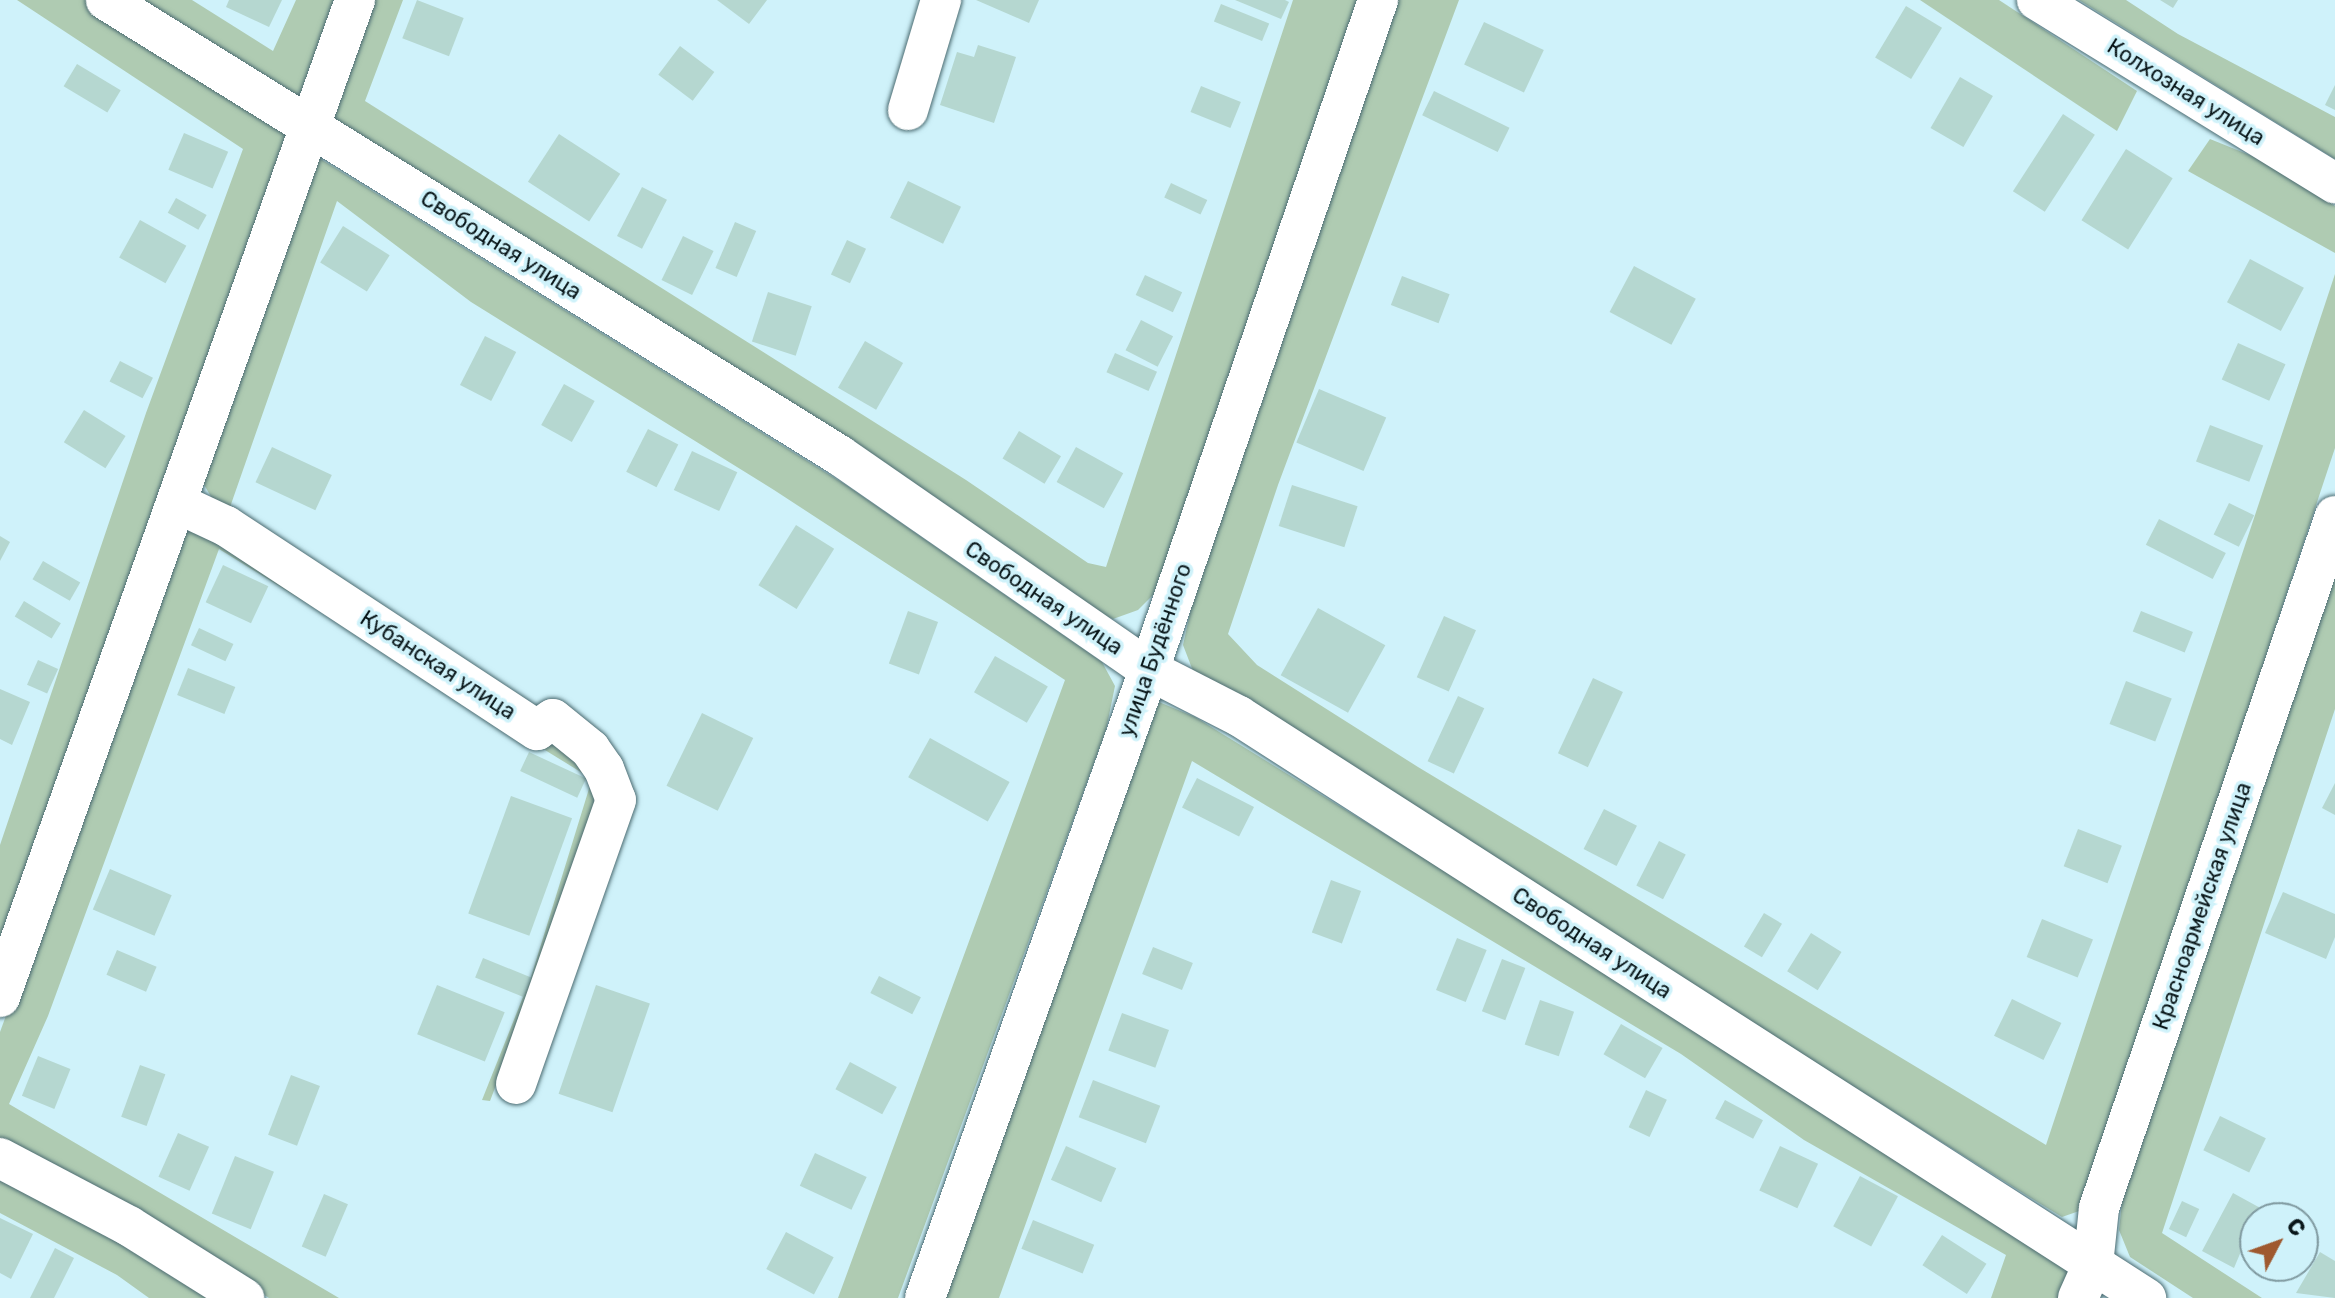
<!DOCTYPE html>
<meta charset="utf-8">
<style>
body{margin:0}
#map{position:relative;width:2335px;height:1298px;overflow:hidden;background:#cff2fa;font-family:Rubik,sans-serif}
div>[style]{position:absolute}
.green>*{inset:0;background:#afcbb2}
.building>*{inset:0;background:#b5d7d0;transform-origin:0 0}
.roads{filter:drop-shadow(0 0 2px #4b6b71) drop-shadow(0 0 2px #4b6b71)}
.minor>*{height:40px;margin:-20px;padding:0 20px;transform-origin:20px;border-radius:20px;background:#fff}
span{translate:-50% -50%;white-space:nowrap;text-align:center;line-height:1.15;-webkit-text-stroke:7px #cff2fa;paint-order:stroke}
.street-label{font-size:22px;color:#091619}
.north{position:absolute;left:2239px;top:1202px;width:80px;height:80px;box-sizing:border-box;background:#cff2fa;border:2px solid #809aa0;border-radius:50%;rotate:49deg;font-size:22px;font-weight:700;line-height:32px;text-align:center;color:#091619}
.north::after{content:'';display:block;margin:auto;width:28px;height:36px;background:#9f592f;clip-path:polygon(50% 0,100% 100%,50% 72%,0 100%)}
</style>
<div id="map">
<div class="green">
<div style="clip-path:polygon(17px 0,86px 0,292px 130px,0 955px,0 845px,146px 413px,243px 149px)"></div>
<div style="clip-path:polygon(124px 0,192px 0,273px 51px,296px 0,339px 0,298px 110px)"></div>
<div style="clip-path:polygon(374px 0,403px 0,365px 101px,966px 480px,1088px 563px,1106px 567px,1293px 0,1357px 0,1155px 593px,1138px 610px,1113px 619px,1083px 607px,331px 123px)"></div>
<div style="clip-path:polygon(1397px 0,1459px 0,1278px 485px,1228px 634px,1257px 665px,1418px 767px,2046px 1145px,2335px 274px,2335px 448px,2082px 1210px,2062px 1217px,2026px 1195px,1193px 671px,1183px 645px,1191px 609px)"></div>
<div style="clip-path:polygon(1920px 0,1999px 0,2137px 91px,2117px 131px)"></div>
<div style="clip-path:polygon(2079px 0,2126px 0,2178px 34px,2335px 117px,2335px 159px)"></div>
<div style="clip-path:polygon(2210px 139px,2262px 160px,2335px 206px,2335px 253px,2188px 171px)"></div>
<div style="clip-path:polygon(319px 158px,846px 485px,1102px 662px,1115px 686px,1106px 730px,898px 1298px,838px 1298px,1065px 680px,774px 490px,471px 302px,337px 201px,229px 510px,213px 500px,203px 483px)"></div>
<div style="clip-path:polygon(187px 521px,381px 631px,582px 759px,598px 779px,600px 809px,490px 1101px,482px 1100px,531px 977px,592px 779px,219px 549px,48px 1016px,9px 1104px,339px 1298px,269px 1298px,95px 1189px,63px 1179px,0 1143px,0 1032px)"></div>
<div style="clip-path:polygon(2335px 575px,2335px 709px,2162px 1233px,2262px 1298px,2193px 1298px,2130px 1257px,2119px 1230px,2122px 1202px)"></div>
<div style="clip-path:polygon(1159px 702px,1195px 717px,1672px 1011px,2071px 1270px,2059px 1298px,1991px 1298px,2006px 1255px,1804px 1140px,1681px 1054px,1192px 761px,999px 1298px,945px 1298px)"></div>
<div style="clip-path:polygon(0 1181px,55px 1201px,215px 1298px,149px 1298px,117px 1275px,0 1213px)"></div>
</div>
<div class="building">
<div style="clip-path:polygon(229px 0,282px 0,269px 27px,226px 7px)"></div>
<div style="left:417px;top:0;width:50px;height:41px;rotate:21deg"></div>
<div style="clip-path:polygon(717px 0,767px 0,749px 24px)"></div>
<div style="clip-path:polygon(976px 0,1039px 0,1029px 23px)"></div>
<div style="clip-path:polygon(1235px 0,1285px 0,1289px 2px,1281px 19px)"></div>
<div style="clip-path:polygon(2160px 0,2178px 0,2173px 8px)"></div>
<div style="left:1221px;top:4px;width:52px;height:19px;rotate:22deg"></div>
<div style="left:1906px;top:6px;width:42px;height:60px;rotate:31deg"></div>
<div style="left:1484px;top:22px;width:66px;height:47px;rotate:25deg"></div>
<div style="clip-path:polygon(978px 45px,1016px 57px,994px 123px,940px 105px,957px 52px,974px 57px)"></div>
<div style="left:680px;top:46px;width:43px;height:36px;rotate:37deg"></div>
<div style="left:77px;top:64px;width:51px;height:26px;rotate:31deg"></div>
<div style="left:1960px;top:77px;width:38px;height:59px;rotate:30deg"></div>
<div style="clip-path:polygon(2335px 85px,2335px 110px,2325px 105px)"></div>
<div style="left:1201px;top:86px;width:43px;height:28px;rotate:22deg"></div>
<div style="left:1434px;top:91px;width:84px;height:27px;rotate:26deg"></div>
<div style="left:2063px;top:114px;width:38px;height:92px;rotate:33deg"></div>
<div style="left:184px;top:133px;width:48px;height:40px;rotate:23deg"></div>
<div style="left:559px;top:134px;width:73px;height:57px;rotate:33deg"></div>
<div style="left:2126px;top:149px;width:55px;height:84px;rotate:32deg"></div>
<div style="left:908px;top:181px;width:59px;height:41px;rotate:26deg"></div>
<div style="left:1171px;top:183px;width:40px;height:16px;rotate:25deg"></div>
<div style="left:642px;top:187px;width:28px;height:55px;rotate:27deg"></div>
<div style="left:176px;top:198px;width:35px;height:17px;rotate:29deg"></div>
<div style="left:140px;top:220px;width:53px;height:43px;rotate:29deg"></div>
<div style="left:735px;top:222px;width:23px;height:50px;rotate:23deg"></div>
<div style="left:343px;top:226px;width:55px;height:43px;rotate:32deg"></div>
<div style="left:683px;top:236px;width:34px;height:49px;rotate:26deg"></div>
<div style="left:847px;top:240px;width:21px;height:38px;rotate:25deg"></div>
<div style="left:2250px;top:259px;width:61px;height:49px;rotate:28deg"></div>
<div style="left:1634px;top:266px;width:70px;height:52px;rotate:28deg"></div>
<div style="left:1145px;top:275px;width:41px;height:22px;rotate:25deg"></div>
<div style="left:1402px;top:276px;width:51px;height:31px;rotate:21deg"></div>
<div style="left:768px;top:292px;width:46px;height:52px;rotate:18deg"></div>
<div style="left:1141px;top:320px;width:36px;height:34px;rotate:27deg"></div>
<div style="left:485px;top:336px;width:35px;height:55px;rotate:27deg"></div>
<div style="left:865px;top:341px;width:44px;height:54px;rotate:30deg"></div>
<div style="left:2238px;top:343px;width:52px;height:40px;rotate:24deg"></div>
<div style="left:1115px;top:353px;width:46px;height:21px;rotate:24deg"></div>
<div style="left:120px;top:361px;width:37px;height:23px;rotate:27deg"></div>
<div style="left:564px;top:384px;width:35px;height:47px;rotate:29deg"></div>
<div style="left:1319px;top:389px;width:73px;height:58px;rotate:23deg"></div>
<div style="left:84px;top:410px;width:49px;height:38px;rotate:32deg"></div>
<div style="left:2210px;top:425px;width:57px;height:39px;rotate:21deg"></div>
<div style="left:648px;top:429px;width:34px;height:48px;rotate:27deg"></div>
<div style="left:1019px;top:431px;width:49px;height:32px;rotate:31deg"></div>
<div style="left:272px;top:447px;width:66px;height:39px;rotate:25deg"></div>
<div style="left:1076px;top:447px;width:54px;height:40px;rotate:29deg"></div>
<div style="left:692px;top:451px;width:50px;height:43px;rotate:25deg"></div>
<div style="left:1292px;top:485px;width:69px;height:43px;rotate:18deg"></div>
<div style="left:2229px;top:503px;width:28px;height:35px;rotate:26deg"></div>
<div style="left:2159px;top:519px;width:75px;height:29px;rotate:27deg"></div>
<div style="left:796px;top:525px;width:45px;height:71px;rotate:32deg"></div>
<div style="clip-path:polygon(0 536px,10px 542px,0 561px)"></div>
<div style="left:43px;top:561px;width:43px;height:21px;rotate:30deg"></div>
<div style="left:223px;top:565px;width:50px;height:41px;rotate:25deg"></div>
<div style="left:24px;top:601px;width:43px;height:18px;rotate:31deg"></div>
<div style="left:1318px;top:608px;width:77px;height:77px;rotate:29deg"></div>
<div style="left:908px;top:611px;width:32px;height:56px;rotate:20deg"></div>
<div style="left:2141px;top:611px;width:56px;height:22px;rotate:22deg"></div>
<div style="left:1444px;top:616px;width:35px;height:67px;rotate:24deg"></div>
<div style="left:199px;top:628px;width:38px;height:19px;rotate:25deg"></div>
<div style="left:995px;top:656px;width:61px;height:42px;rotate:30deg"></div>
<div style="left:38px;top:660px;width:22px;height:27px;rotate:24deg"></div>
<div style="left:188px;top:668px;width:51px;height:29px;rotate:22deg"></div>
<div style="left:1593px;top:678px;width:33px;height:83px;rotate:25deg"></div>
<div style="left:2126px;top:681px;width:49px;height:46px;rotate:21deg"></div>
<div style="clip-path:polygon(0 689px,30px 702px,12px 745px,0 739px)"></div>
<div style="left:1458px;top:696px;width:29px;height:72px;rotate:25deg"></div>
<div style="left:702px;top:713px;width:57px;height:81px;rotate:26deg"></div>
<div style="left:930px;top:738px;width:91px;height:45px;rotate:29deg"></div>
<div style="left:529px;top:752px;width:63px;height:21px;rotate:25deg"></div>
<div style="left:1197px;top:778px;width:64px;height:33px;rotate:27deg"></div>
<div style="clip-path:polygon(2335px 783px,2335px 815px,2322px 808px)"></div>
<div style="left:511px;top:796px;width:65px;height:125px;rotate:20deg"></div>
<div style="left:1604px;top:809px;width:37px;height:45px;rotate:27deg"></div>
<div style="left:2078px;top:829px;width:47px;height:40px;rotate:21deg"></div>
<div style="left:1659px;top:841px;width:30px;height:50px;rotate:27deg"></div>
<div style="left:110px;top:869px;width:67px;height:44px;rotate:23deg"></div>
<div style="left:1331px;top:880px;width:32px;height:56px;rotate:20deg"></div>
<div style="clip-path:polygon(2283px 892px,2335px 914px,2335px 937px,2326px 959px,2265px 933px)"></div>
<div style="left:1764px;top:913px;width:21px;height:39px;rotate:31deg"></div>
<div style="left:2042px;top:919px;width:55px;height:41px;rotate:22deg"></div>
<div style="left:1811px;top:933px;width:36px;height:45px;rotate:32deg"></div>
<div style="left:1457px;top:938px;width:32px;height:56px;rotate:22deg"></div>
<div style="left:1153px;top:947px;width:43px;height:29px;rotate:22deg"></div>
<div style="left:117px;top:950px;width:43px;height:27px;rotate:23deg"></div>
<div style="left:483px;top:958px;width:52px;height:21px;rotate:22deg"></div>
<div style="left:1502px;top:959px;width:25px;height:56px;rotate:21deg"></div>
<div style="left:879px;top:976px;width:47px;height:19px;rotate:27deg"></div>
<div style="left:437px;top:985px;width:73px;height:53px;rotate:22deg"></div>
<div style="left:596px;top:985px;width:57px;height:115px;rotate:19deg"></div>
<div style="left:2012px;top:999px;width:55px;height:41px;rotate:26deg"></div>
<div style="left:1540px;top:1000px;width:36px;height:47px;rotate:19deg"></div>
<div style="left:1122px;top:1013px;width:50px;height:40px;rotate:20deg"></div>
<div style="left:1621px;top:1024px;width:48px;height:35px;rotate:30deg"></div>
<div style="left:38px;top:1056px;width:35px;height:43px;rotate:22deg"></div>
<div style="left:850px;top:1062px;width:53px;height:31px;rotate:28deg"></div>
<div style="left:140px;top:1065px;width:27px;height:55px;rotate:20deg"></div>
<div style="left:291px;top:1075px;width:31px;height:64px;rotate:21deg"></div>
<div style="left:1093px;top:1080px;width:72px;height:40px;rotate:21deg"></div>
<div style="left:1646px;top:1090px;width:23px;height:41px;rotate:25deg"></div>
<div style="left:1725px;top:1100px;width:43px;height:21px;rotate:28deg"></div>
<div style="left:2220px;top:1116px;width:51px;height:38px;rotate:26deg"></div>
<div style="left:178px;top:1133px;width:34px;height:48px;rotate:24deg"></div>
<div style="left:1066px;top:1146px;width:55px;height:37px;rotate:24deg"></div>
<div style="left:1780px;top:1146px;width:42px;height:49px;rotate:25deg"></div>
<div style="left:815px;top:1153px;width:57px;height:36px;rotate:25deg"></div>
<div style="left:235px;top:1156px;width:42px;height:62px;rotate:22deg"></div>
<div style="left:1860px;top:1176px;width:43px;height:57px;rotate:28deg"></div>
<div style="clip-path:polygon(2233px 1193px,2264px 1210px,2255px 1218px,2234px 1268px,2202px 1251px)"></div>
<div style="left:324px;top:1194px;width:26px;height:57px;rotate:23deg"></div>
<div style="left:2182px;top:1201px;width:19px;height:31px;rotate:25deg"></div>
<div style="clip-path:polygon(0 1218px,33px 1234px,11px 1279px,0 1273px)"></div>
<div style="left:1033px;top:1220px;width:66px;height:31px;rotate:22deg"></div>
<div style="left:786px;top:1232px;width:54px;height:42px;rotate:28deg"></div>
<div style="left:1942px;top:1235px;width:53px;height:36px;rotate:33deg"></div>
<div style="clip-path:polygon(55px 1248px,74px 1258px,54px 1298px,30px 1298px)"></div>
<div style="clip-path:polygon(2320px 1252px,2335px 1261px,2335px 1298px,2296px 1293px)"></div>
</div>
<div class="roads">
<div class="minor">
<div style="left:106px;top:0;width:863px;rotate:31.83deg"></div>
<div style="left:839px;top:455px;width:377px;rotate:34.7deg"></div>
<div style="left:1149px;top:670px;width:101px;rotate:27.1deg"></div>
<div style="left:1239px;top:716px;width:1078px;rotate:32.69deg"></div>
<div style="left:2037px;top:0;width:350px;rotate:31.6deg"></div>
<div style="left:908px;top:110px;width:115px;rotate:-73.3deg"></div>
<div style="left:179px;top:504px;width:52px;rotate:25.1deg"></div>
<div style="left:226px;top:526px;width:372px;rotate:33.3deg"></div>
<div style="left:537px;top:730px;width:19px;rotate:-35deg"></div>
<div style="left:553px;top:719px;width:48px;rotate:39deg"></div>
<div style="left:590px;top:749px;width:24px;rotate:55deg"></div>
<div style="left:604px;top:769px;width:33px;rotate:69deg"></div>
<div style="left:616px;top:800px;width:301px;rotate:109.4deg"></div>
<div style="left:0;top:997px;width:1058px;rotate:-70.4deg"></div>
<div style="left:0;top:1158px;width:146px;rotate:27.8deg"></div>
<div style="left:129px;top:1226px;width:136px;rotate:32.1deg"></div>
<div style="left:925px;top:1298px;width:667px;rotate:-70.37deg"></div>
<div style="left:1149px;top:670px;width:708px;rotate:-71.13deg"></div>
<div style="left:2078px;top:1298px;width:36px;rotate:-66deg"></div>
<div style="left:2093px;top:1265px;width:57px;rotate:-84deg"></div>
<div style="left:2099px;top:1208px;width:731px;rotate:-71.17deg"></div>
</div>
</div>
<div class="street-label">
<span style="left:2186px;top:92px;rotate:32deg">Колхозная улица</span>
<span style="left:501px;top:245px;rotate:32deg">Свободная улица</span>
<span style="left:1044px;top:598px;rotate:34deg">Свободная улица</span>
<span style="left:1155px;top:650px;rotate:-71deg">улица Будённого</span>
<span style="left:438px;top:665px;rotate:33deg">Кубанская улица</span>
<span style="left:2202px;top:906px;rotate:-71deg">Красноармейская улица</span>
<span style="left:1592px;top:943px;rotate:33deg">Свободная улица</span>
</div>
<div class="north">С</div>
</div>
